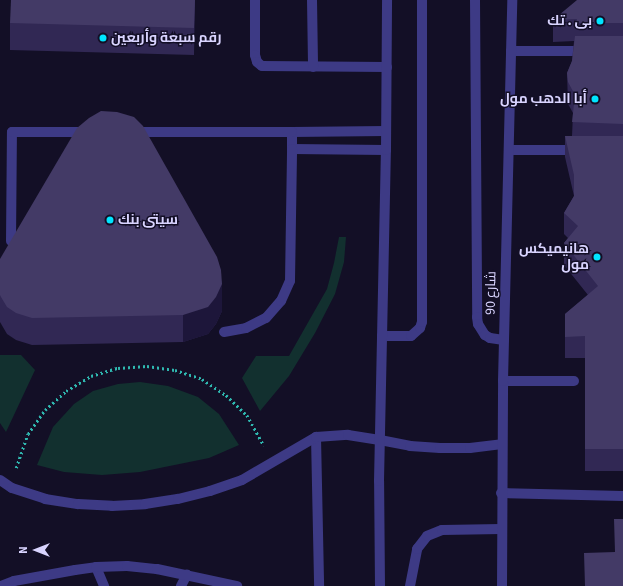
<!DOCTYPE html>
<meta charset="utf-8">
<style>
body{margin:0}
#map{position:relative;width:623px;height:586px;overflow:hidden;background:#130f26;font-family:"Source Sans 3",Cairo,sans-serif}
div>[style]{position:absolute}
.green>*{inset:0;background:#12302f}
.path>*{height:2.5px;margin-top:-1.25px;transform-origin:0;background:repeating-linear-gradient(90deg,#2fb8b0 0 2px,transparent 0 5px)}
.service>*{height:10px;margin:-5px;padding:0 5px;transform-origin:5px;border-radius:5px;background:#3d3a85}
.minor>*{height:10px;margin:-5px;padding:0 5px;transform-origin:5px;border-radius:5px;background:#3d3a85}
.tertiary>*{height:10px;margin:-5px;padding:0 5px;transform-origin:5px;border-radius:5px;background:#3d3a85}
.wall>*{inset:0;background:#312854}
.shaded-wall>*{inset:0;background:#1d163a}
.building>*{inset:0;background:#433a66}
.dots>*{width:11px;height:11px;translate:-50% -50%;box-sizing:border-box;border:2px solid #130f26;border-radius:50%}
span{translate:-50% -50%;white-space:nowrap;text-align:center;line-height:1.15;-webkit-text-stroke:3px #130f26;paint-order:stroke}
.poi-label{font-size:14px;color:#d9d4ff;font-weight:700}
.right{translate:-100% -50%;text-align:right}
.left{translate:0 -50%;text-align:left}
.street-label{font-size:14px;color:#d9d4ff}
.north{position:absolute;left:16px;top:530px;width:40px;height:40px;-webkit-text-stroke:3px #130f26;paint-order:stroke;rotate:270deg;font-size:11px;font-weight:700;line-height:16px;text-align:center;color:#d9d4ff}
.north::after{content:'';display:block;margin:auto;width:14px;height:18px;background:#d9d4ff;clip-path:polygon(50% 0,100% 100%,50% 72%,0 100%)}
</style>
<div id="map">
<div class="green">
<div style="clip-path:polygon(339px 237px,346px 237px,344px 262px,335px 294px,315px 333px,289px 376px,260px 411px,242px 378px,256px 356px,289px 356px,327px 289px,334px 263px)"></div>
<div style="clip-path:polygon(0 355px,21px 355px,35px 370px,6px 432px,0 423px)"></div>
<div style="clip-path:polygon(140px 382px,168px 386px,198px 397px,219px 414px,239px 445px,209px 458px,140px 472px,102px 475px,64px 472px,37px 465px,53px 427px,74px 404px,93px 391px,118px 384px)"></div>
</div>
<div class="path">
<div style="left:16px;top:468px;width:36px;rotate:-71deg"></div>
<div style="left:28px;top:434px;width:29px;rotate:-55deg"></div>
<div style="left:45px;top:410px;width:28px;rotate:-42deg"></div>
<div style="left:66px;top:391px;width:29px;rotate:-31deg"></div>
<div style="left:91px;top:376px;width:28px;rotate:-17deg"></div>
<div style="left:118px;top:368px;width:29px;rotate:-4deg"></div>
<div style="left:147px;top:366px;width:28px;rotate:8deg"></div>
<div style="left:175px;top:370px;width:28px;rotate:18deg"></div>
<div style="left:202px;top:379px;width:29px;rotate:34deg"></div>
<div style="left:226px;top:395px;width:29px;rotate:44deg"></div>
<div style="left:247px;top:415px;width:35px;rotate:61deg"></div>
</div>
<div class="service">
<div style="left:255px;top:0;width:55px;rotate:90deg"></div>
<div style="left:255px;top:55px;width:7px;rotate:74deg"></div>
<div style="left:257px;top:62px;width:6px;rotate:39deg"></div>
<div style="left:262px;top:66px;width:125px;rotate:0.5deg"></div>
<div style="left:312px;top:0;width:67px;rotate:89.1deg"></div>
<div style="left:475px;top:0;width:317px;rotate:89.6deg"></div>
<div style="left:477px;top:317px;width:7px;rotate:82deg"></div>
<div style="left:478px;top:324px;width:13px;rotate:58deg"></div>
<div style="left:485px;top:335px;width:6px;rotate:31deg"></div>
<div style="left:490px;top:338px;width:14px;rotate:8deg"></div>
<div style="left:511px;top:51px;width:74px"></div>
<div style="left:386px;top:131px;width:94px;rotate:179.4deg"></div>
<div style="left:292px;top:132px;width:17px;rotate:90deg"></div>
<div style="left:292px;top:149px;width:94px;rotate:0.6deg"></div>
<div style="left:134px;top:132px;width:158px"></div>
<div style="left:509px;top:150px;width:70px"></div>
<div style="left:11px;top:241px;width:109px;rotate:-89.5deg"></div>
<div style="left:12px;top:132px;width:76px"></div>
<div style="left:224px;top:332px;width:22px;rotate:-10deg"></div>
<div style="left:246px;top:328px;width:22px;rotate:-27deg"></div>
<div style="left:266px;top:318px;width:23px;rotate:-49deg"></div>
<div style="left:281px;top:301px;width:22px;rotate:-66deg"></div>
<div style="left:290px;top:281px;width:132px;rotate:-89.1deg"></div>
<div style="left:382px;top:336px;width:29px"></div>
<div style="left:411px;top:336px;width:12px;rotate:-42deg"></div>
<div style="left:420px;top:328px;width:6px;rotate:-72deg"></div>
<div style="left:422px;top:322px;width:322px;rotate:-90deg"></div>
<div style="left:503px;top:381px;width:71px"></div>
<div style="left:501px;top:493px;width:122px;rotate:1.4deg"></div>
<div style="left:96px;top:567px;width:21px;rotate:67deg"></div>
<div style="left:181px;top:586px;width:13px;rotate:-63deg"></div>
</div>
<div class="minor">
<div style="left:316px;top:437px;width:149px;rotate:88.8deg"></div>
<div style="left:0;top:480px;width:14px;rotate:34deg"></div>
<div style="left:12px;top:488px;width:35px;rotate:18deg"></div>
<div style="left:45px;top:499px;width:33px;rotate:9deg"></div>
<div style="left:78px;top:504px;width:34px;rotate:3deg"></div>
<div style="left:112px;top:506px;width:33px;rotate:-3deg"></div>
<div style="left:145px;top:504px;width:33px;rotate:-9deg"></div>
<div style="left:178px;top:499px;width:33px;rotate:-14deg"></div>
<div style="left:210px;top:491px;width:34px;rotate:-19deg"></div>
<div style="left:242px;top:480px;width:86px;rotate:-30.2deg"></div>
<div style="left:316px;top:437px;width:32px;rotate:-4deg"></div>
<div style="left:348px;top:435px;width:32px;rotate:9deg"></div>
<div style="left:1px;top:586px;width:14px;rotate:-21deg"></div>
<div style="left:14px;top:581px;width:62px;rotate:-10.2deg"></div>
<div style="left:75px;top:570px;width:21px;rotate:-8deg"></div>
<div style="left:96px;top:567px;width:31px;rotate:-2deg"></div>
<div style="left:127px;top:566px;width:30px;rotate:6deg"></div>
<div style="left:157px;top:569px;width:82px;rotate:12deg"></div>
</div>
<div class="tertiary">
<div style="left:380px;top:440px;width:31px;rotate:11deg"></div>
<div style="left:410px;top:446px;width:30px;rotate:4deg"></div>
<div style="left:440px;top:448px;width:30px"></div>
<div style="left:470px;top:448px;width:32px;rotate:-7deg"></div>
<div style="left:380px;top:586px;width:105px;rotate:-90.5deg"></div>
<div style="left:379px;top:481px;width:331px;rotate:-88.8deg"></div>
<div style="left:386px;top:150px;width:150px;rotate:-89.6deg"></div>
<div style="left:410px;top:586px;width:38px;rotate:-79deg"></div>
<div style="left:417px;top:549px;width:16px;rotate:-52deg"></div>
<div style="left:427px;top:536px;width:16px;rotate:-22deg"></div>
<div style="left:442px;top:530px;width:59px;rotate:-1deg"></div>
<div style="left:502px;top:586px;width:205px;rotate:-89.7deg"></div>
<div style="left:503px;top:381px;width:381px;rotate:-88.6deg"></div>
</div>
<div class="wall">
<div style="clip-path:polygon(195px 0,194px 55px,10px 50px,10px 23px)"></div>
<div style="clip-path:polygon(623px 0,623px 471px,585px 471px,585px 358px,565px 358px,565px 314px,588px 295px,564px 265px,564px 243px,568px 238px,564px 234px,564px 213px,574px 196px,565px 157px,565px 136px,572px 136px,573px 113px,568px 104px,567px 73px,572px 61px,574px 41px,553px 42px,553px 20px)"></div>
<div style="clip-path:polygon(0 259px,222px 311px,216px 324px,208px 334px,183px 342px,32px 345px,16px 340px,7px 334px,0 322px)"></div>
</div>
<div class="shaded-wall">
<div style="clip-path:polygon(195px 0,194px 55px,194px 28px)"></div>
<div style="clip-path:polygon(222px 284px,222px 311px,216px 324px,208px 334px,183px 342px,183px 315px)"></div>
</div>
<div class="building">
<div style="clip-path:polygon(11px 0,195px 0,194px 28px,10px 23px)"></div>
<div style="clip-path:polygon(577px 0,623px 0,623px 23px,576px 23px,577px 19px,553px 20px)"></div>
<div style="clip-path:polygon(575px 36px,623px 36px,623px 124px,572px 122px,575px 95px,568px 82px,567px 73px,572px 61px)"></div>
<div style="clip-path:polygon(101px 111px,117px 112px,134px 117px,143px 126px,217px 257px,221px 270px,222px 284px,216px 297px,208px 307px,183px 315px,32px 318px,16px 313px,7px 307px,1px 297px,0 295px,0 259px,77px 128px,89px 118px)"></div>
<div style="clip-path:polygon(565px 136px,623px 136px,623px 449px,585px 449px,585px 336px,565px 337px,565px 314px,598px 286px,564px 243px,578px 226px,564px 213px,574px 196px,574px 175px)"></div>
<div style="clip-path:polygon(614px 519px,623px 519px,623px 586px,585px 586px,584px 553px,615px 552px)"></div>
</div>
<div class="dots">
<div style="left:600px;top:21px;background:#00e5ff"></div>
<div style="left:103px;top:38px;background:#00e5ff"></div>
<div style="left:595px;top:99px;background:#00e5ff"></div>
<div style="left:110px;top:220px;background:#00e5ff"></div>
<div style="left:597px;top:257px;background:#00e5ff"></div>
</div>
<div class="poi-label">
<span class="right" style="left:592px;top:21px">بى . تك</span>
<span class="left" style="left:111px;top:38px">رقم سبعة وأربعين</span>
<span class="right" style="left:587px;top:99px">أبا الدهب مول</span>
<span class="left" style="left:118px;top:220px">سيتى بنك</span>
<span class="right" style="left:589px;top:257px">هانيميكس<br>مول</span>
</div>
<div class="street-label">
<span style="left:491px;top:293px;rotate:-89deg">شارع 90</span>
</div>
<div class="north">N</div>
</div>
